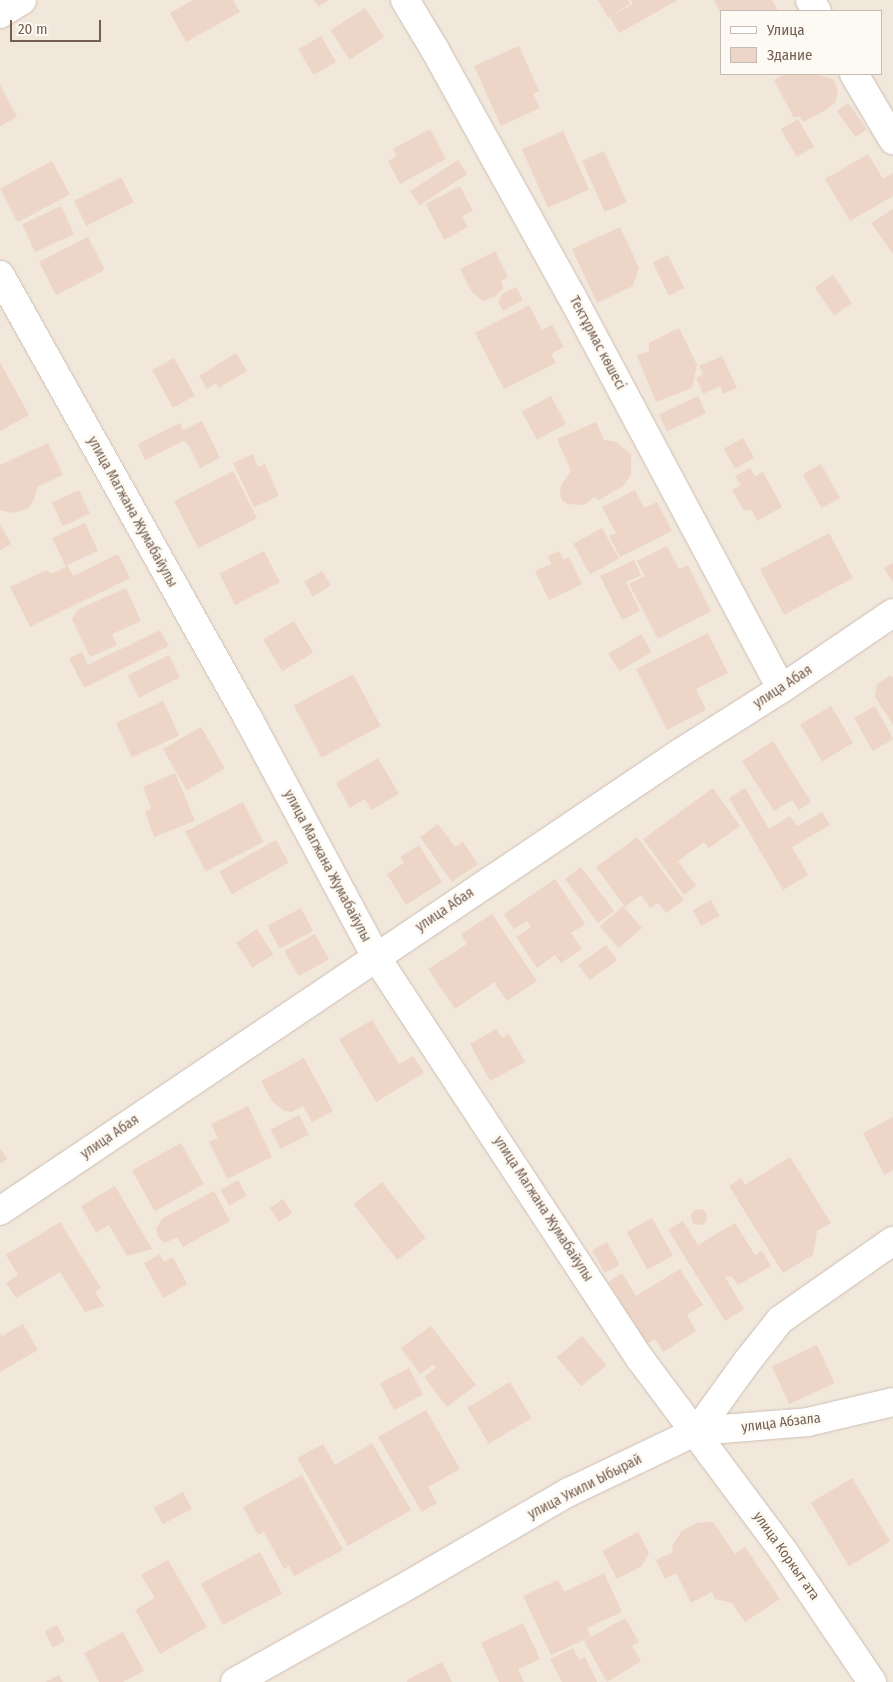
<!DOCTYPE html>
<meta charset="utf-8">
<style>
body{margin:0}
#map{position:relative;width:893px;height:1682px;overflow:hidden;background:#fbf5ec;font-family:"Fira Sans Condensed",sans-serif}
div>[style]{position:absolute}
.residential>*{inset:0;background:#f2e7db}
.building>*{inset:0;background:#edd6c7;transform-origin:0 0}
.round{border-radius:50%}
.roads{filter:drop-shadow(0 0 1px #ccbeb3) drop-shadow(0 0 1px #ccbeb3)}
.minor>*{height:28px;margin:-14px;padding:0 14px;transform-origin:14px;border-radius:14px;background:#fff}
span{translate:-50% -50%;white-space:nowrap;text-align:center;line-height:1.15;-webkit-text-stroke:5px #fdf9f3;paint-order:stroke}
.street-label{font-size:14px;color:#745e51}
.legend{position:absolute;left:720px;top:10px;width:162px;height:65px;box-sizing:border-box;background:#fdf9f3;border:1px solid #c6bbb2;margin:0;padding:6px 9px;list-style:none;font-size:15px;color:#745e51}
.legend li{display:flex;align-items:center;gap:10px;height:25px}
.legend b{width:25px;border:1px solid #c6bbb2}
.scale{position:absolute;left:10px;top:20px;width:91px;height:22px;box-sizing:border-box;border:2px solid #745e51;border-top:0;padding-left:6px;font-size:15px;line-height:18px;white-space:nowrap;color:#745e51;-webkit-text-stroke:4px #fdf9f3;paint-order:stroke}
</style>
<div id="map">
<div class="residential">
<div style="clip-path:polygon(evenodd,0 0,893px 0,893px 1682px,0 1682px,0 0,722px 11px,882px 11px,882px 74px,722px 74px,722px 11px)"></div>
</div>
<div class="building">
<div style="clip-path:polygon(193px 0,233px 0,240px 12px,186px 42px,170px 13px)"></div>
<div style="clip-path:polygon(314px 0,329px 0,318px 7px)"></div>
<div style="clip-path:polygon(598px 0,628px 0,630px 4px,608px 18px)"></div>
<div style="clip-path:polygon(631px 0,678px 0,619px 33px,610px 17px,633px 4px)"></div>
<div style="clip-path:polygon(714px 0,772px 0,778px 11px,720px 11px)"></div>
<div style="left:365px;top:8px;width:35px;height:41px;rotate:57deg"></div>
<div style="left:321px;top:36px;width:30px;height:26px;rotate:60deg"></div>
<div style="clip-path:polygon(519px 46px,539px 91px,533px 94px,540px 108px,501px 126px,474px 66px)"></div>
<div style="clip-path:polygon(785px 74px,815px 74px,833px 79px,838px 90px,836px 101px,828px 109px,803px 122px,799px 116px,794px 118px,774px 80px)"></div>
<div style="clip-path:polygon(0 85px,17px 117px,0 126px)"></div>
<div style="left:848px;top:103px;width:32px;height:14px;rotate:54deg"></div>
<div style="left:798px;top:119px;width:32px;height:20px;rotate:60deg"></div>
<div style="clip-path:polygon(430px 129px,446px 159px,400px 184px,388px 161px,397px 156px,393px 149px)"></div>
<div style="left:563px;top:131px;width:64px;height:45px;rotate:66deg"></div>
<div style="left:604px;top:151px;width:56px;height:24px;rotate:66deg"></div>
<div style="clip-path:polygon(868px 154px,883px 179px,893px 173px,893px 196px,850px 221px,825px 179px)"></div>
<div style="left:458px;top:160px;width:17px;height:57px;rotate:57deg"></div>
<div style="left:52px;top:161px;width:38px;height:59px;rotate:62deg"></div>
<div style="left:121px;top:177px;width:28px;height:53px;rotate:63deg"></div>
<div style="clip-path:polygon(460px 186px,473px 211px,462px 216px,468px 227px,444px 240px,426px 204px)"></div>
<div style="left:61px;top:206px;width:31px;height:43px;rotate:65deg"></div>
<div style="clip-path:polygon(893px 209px,893px 254px,871px 223px)"></div>
<div style="clip-path:polygon(620px 227px,639px 268px,633px 286px,597px 303px,572px 249px)"></div>
<div style="left:88px;top:237px;width:37px;height:55px;rotate:63deg"></div>
<div style="clip-path:polygon(495px 251px,508px 277px,501px 281px,503px 288px,496px 296px,483px 301px,471px 291px,460px 269px)"></div>
<div style="left:668px;top:255px;width:37px;height:17px;rotate:64deg"></div>
<div style="left:833px;top:275px;width:34px;height:22px;rotate:56deg"></div>
<div style="clip-path:polygon(516px 287px,523px 300px,503px 311px,498px 302px,502px 294px)"></div>
<div style="clip-path:polygon(529px 305px,542px 330px,552px 325px,564px 347px,551px 354px,556px 363px,504px 389px,475px 333px)"></div>
<div style="clip-path:polygon(679px 328px,697px 365px,692px 388px,656px 402px,637px 356px,649px 351px,649px 343px)"></div>
<div style="clip-path:polygon(236px 353px,247px 371px,219px 388px,216px 383px,207px 389px,199px 376px)"></div>
<div style="clip-path:polygon(722px 356px,737px 388px,723px 394px,720px 386px,703px 394px,696px 378px,703px 374px,699px 366px)"></div>
<div style="left:174px;top:358px;width:43px;height:25px;rotate:61deg"></div>
<div style="clip-path:polygon(0 362px,29px 415px,0 431px)"></div>
<div style="left:551px;top:396px;width:32px;height:33px;rotate:62deg"></div>
<div style="left:698px;top:396px;width:19px;height:43px;rotate:65deg"></div>
<div style="clip-path:polygon(202px 421px,220px 458px,200px 468px,188px 444px,183px 441px,145px 460px,138px 444px,180px 423px,183px 430px)"></div>
<div style="clip-path:polygon(596px 422px,604px 440px,616px 442px,631px 454px,631px 475px,623px 486px,599px 500px,594px 497px,584px 505px,567px 504px,562px 500px,560px 494px,561px 485px,571px 471px,557px 439px)"></div>
<div style="left:743px;top:438px;width:23px;height:22px;rotate:61deg"></div>
<div style="clip-path:polygon(48px 443px,63px 475px,37px 487px,34px 500px,28px 508px,13px 513px,0 510px,0 465px)"></div>
<div style="clip-path:polygon(253px 454px,258px 467px,265px 464px,279px 496px,254px 507px,233px 463px)"></div>
<div style="left:821px;top:464px;width:39px;height:21px;rotate:61deg"></div>
<div style="clip-path:polygon(750px 468px,755px 476px,763px 472px,782px 507px,757px 521px,752px 510px,744px 511px,732px 490px,741px 485px,735px 476px)"></div>
<div style="left:233px;top:471px;width:53px;height:66px;rotate:63deg"></div>
<div style="left:79px;top:490px;width:26px;height:30px;rotate:65deg"></div>
<div style="clip-path:polygon(635px 490px,644px 508px,657px 502px,672px 531px,620px 557px,609px 536px,616px 533px,602px 507px)"></div>
<div style="clip-path:polygon(85px 523px,98px 551px,67px 565px,73px 576px,118px 554px,130px 578px,30px 627px,10px 587px,47px 570px,51px 574px,66px 567px,52px 538px)"></div>
<div style="clip-path:polygon(0 524px,11px 544px,0 550px)"></div>
<div style="left:602px;top:528px;width:35px;height:33px;rotate:61deg"></div>
<div style="left:829px;top:533px;width:51px;height:78px;rotate:62deg"></div>
<div style="clip-path:polygon(667px 546px,679px 569px,688px 565px,711px 611px,658px 639px,629px 584px,645px 576px,637px 561px)"></div>
<div style="left:264px;top:551px;width:35px;height:50px;rotate:63deg"></div>
<div style="clip-path:polygon(559px 551px,564px 560px,569px 557px,582px 584px,549px 600px,535px 571px,551px 564px,548px 556px)"></div>
<div style="clip-path:polygon(634px 560px,641px 575px,626px 582px,640px 611px,622px 620px,600px 576px)"></div>
<div style="clip-path:polygon(893px 563px,893px 582px,884px 568px)"></div>
<div style="left:322px;top:571px;width:17px;height:21px;rotate:59deg"></div>
<div style="clip-path:polygon(126px 588px,141px 621px,112px 634px,117px 645px,90px 657px,72px 619px,77px 610px)"></div>
<div style="left:294px;top:621px;width:37px;height:36px;rotate:59deg"></div>
<div style="clip-path:polygon(160px 630px,169px 646px,84px 688px,69px 658px,82px 652px,88px 665px)"></div>
<div style="clip-path:polygon(708px 633px,728px 673px,696px 689px,706px 710px,667px 730px,636px 669px)"></div>
<div style="left:641px;top:634px;width:21px;height:38px;rotate:59deg"></div>
<div style="left:169px;top:655px;width:25px;height:46px;rotate:64deg"></div>
<div style="left:353px;top:674px;width:59px;height:67px;rotate:62deg"></div>
<div style="clip-path:polygon(891px 675px,893px 678px,893px 725px,875px 697px,877px 684px)"></div>
<div style="left:163px;top:701px;width:38px;height:52px;rotate:65deg"></div>
<div style="left:831px;top:706px;width:43px;height:36px;rotate:59deg"></div>
<div style="left:875px;top:706px;width:38px;height:24px;rotate:61deg"></div>
<div style="left:201px;top:727px;width:48px;height:44px;rotate:60deg"></div>
<div style="clip-path:polygon(773px 741px,811px 802px,799px 810px,792px 800px,774px 811px,742px 761px)"></div>
<div style="clip-path:polygon(378px 758px,399px 794px,371px 810px,365px 799px,350px 808px,336px 783px)"></div>
<div style="clip-path:polygon(175px 773px,195px 821px,154px 837px,145px 812px,151px 808px,143px 787px)"></div>
<div style="clip-path:polygon(713px 788px,740px 826px,709px 848px,704px 842px,678px 861px,696px 886px,684px 895px,643px 839px)"></div>
<div style="clip-path:polygon(745px 788px,769px 829px,790px 816px,797px 826px,822px 812px,830px 825px,792px 847px,808px 875px,783px 890px,729px 798px)"></div>
<div style="left:243px;top:802px;width:45px;height:65px;rotate:63deg"></div>
<div style="clip-path:polygon(438px 824px,455px 847px,463px 842px,478px 864px,452px 882px,420px 837px)"></div>
<div style="clip-path:polygon(637px 837px,684px 900px,666px 913px,658px 903px,650px 908px,641px 895px,625px 907px,596px 867px)"></div>
<div style="left:276px;top:840px;width:26px;height:65px;rotate:61deg"></div>
<div style="clip-path:polygon(419px 845px,442px 882px,406px 905px,387px 874px,404px 863px,400px 857px)"></div>
<div style="left:581px;top:867px;width:55px;height:20px;rotate:53deg"></div>
<div style="clip-path:polygon(555px 879px,585px 924px,571px 933px,582px 949px,561px 963px,555px 955px,537px 968px,516px 937px,531px 927px,527px 921px,514px 929px,504px 914px)"></div>
<div style="left:711px;top:900px;width:18px;height:21px;rotate:61deg"></div>
<div style="left:623px;top:906px;width:29px;height:31px;rotate:49deg"></div>
<div style="left:301px;top:908px;width:26px;height:38px;rotate:62deg"></div>
<div style="clip-path:polygon(492px 914px,537px 981px,507px 1001px,494px 982px,455px 1009px,428px 969px,467px 944px,461px 934px)"></div>
<div style="left:257px;top:929px;width:30px;height:25px;rotate:57deg"></div>
<div style="left:315px;top:934px;width:29px;height:35px;rotate:61deg"></div>
<div style="left:606px;top:945px;width:19px;height:34px;rotate:54deg"></div>
<div style="clip-path:polygon(372px 1020px,399px 1064px,413px 1056px,424px 1073px,376px 1102px,339px 1039px)"></div>
<div style="clip-path:polygon(496px 1029px,502px 1038px,509px 1034px,525px 1062px,490px 1081px,470px 1044px)"></div>
<div style="clip-path:polygon(304px 1058px,333px 1111px,312px 1122px,303px 1106px,292px 1112px,284px 1111px,272px 1101px,261px 1081px)"></div>
<div style="clip-path:polygon(248px 1106px,272px 1157px,227px 1179px,209px 1142px,218px 1138px,211px 1124px)"></div>
<div style="left:299px;top:1115px;width:22px;height:32px;rotate:63deg"></div>
<div style="clip-path:polygon(893px 1117px,893px 1170px,884px 1175px,863px 1133px)"></div>
<div style="left:181px;top:1143px;width:47px;height:56px;rotate:61deg"></div>
<div style="clip-path:polygon(0 1149px,7px 1159px,0 1164px)"></div>
<div style="clip-path:polygon(790px 1157px,831px 1223px,817px 1231px,813px 1255px,783px 1273px,729px 1186px,741px 1178px,745px 1185px)"></div>
<div style="left:238px;top:1180px;width:18px;height:20px;rotate:61deg"></div>
<div style="left:382px;top:1182px;width:71px;height:36px;rotate:52deg"></div>
<div style="clip-path:polygon(115px 1186px,152px 1249px,127px 1256px,109px 1225px,96px 1233px,81px 1206px)"></div>
<div style="clip-path:polygon(214px 1191px,230px 1221px,183px 1247px,177px 1237px,165px 1243px,158px 1237px,156px 1228px,163px 1218px)"></div>
<div style="left:283px;top:1199px;width:17px;height:16px;rotate:57deg"></div>
<div class="round" style="left:691px;top:1209px;width:16px;height:16px"></div>
<div style="left:652px;top:1218px;width:43px;height:29px;rotate:61deg"></div>
<div style="clip-path:polygon(683px 1221px,698px 1245px,735px 1223px,755px 1255px,762px 1251px,771px 1266px,738px 1285px,731px 1276px,725px 1277px,744px 1309px,725px 1321px,668px 1230px)"></div>
<div style="clip-path:polygon(60px 1222px,101px 1288px,95px 1292px,104px 1306px,85px 1312px,60px 1272px,16px 1298px,6px 1283px,18px 1275px,6px 1255px)"></div>
<div style="left:607px;top:1242px;width:26px;height:17px;rotate:61deg"></div>
<div style="clip-path:polygon(160px 1254px,164px 1262px,173px 1257px,187px 1284px,163px 1298px,144px 1263px)"></div>
<div style="clip-path:polygon(680px 1269px,703px 1305px,687px 1315px,696px 1331px,663px 1352px,655px 1339px,647px 1344px,608px 1282px,622px 1273px,636px 1296px)"></div>
<div style="clip-path:polygon(23px 1324px,38px 1350px,0 1372px,0 1332px,2px 1336px)"></div>
<div style="clip-path:polygon(431px 1326px,476px 1385px,447px 1407px,424px 1377px,436px 1368px,434px 1364px,420px 1374px,401px 1348px)"></div>
<div style="left:582px;top:1336px;width:38px;height:33px;rotate:50deg"></div>
<div style="left:817px;top:1345px;width:42px;height:50px;rotate:65deg"></div>
<div style="left:409px;top:1368px;width:30px;height:33px;rotate:62deg"></div>
<div style="left:510px;top:1382px;width:42px;height:50px;rotate:59deg"></div>
<div style="clip-path:polygon(426px 1410px,460px 1469px,428px 1487px,437px 1503px,422px 1512px,378px 1437px)"></div>
<div style="clip-path:polygon(372px 1443px,411px 1510px,348px 1546px,297px 1458px,323px 1444px,335px 1465px)"></div>
<div style="clip-path:polygon(302px 1475px,343px 1550px,294px 1576px,289px 1566px,284px 1569px,264px 1532px,258px 1535px,243px 1507px)"></div>
<div style="left:852px;top:1478px;width:74px;height:48px;rotate:59deg"></div>
<div style="left:183px;top:1492px;width:19px;height:33px;rotate:62deg"></div>
<div style="clip-path:polygon(713px 1522px,735px 1554px,745px 1547px,780px 1599px,745px 1622px,732px 1603px,715px 1599px,712px 1592px,691px 1603px,676px 1573px,665px 1579px,656px 1560px,673px 1552px,672px 1546px,682px 1531px,697px 1523px)"></div>
<div style="clip-path:polygon(638px 1532px,649px 1553px,642px 1566px,617px 1579px,602px 1551px)"></div>
<div style="left:260px;top:1552px;width:47px;height:67px;rotate:62deg"></div>
<div style="clip-path:polygon(168px 1560px,207px 1627px,160px 1654px,135px 1610px,155px 1598px,141px 1575px)"></div>
<div style="clip-path:polygon(604px 1573px,622px 1612px,587px 1628px,591px 1637px,551px 1655px,523px 1596px,558px 1580px,564px 1592px)"></div>
<div style="clip-path:polygon(625px 1618px,639px 1642px,632px 1646px,641px 1661px,607px 1682px,584px 1641px)"></div>
<div style="clip-path:polygon(523px 1623px,540px 1659px,518px 1669px,524px 1682px,499px 1682px,481px 1643px)"></div>
<div style="left:57px;top:1625px;width:18px;height:14px;rotate:63deg"></div>
<div style="clip-path:polygon(123px 1632px,144px 1671px,123px 1682px,99px 1682px,84px 1653px)"></div>
<div style="clip-path:polygon(573px 1648px,579px 1660px,585px 1657px,597px 1682px,562px 1682px,550px 1659px)"></div>
<div style="clip-path:polygon(442px 1662px,452px 1682px,407px 1682px,407px 1680px)"></div>
<div style="clip-path:polygon(59px 1675px,63px 1682px,45px 1682px)"></div>
</div>
<div class="roads">
<div class="minor">
<div style="left:405px;top:0;width:58px;rotate:59deg"></div>
<div style="left:435px;top:50px;width:280px;rotate:61deg"></div>
<div style="left:571px;top:295px;width:446px;rotate:61.9deg"></div>
<div style="left:810px;top:0;width:13px;rotate:58deg"></div>
<div style="left:0;top:14px;width:26px;rotate:-32deg"></div>
<div style="left:854px;top:74px;width:77px;rotate:59.4deg"></div>
<div style="left:0;top:275px;width:510px;rotate:60.77deg"></div>
<div style="left:249px;top:720px;width:269px;rotate:61.8deg"></div>
<div style="left:376px;top:957px;width:482px;rotate:56.7deg"></div>
<div style="left:641px;top:1360px;width:239px;rotate:53.3deg"></div>
<div style="left:784px;top:1552px;width:157px;rotate:55.9deg"></div>
<div style="left:0;top:1211px;width:820px;rotate:-33.96deg"></div>
<div style="left:680px;top:753px;width:120px;rotate:-32.4deg"></div>
<div style="left:781px;top:689px;width:135px;rotate:-34.2deg"></div>
<div style="left:697px;top:1431px;width:111px;rotate:-4.6deg"></div>
<div style="left:808px;top:1422px;width:87px;rotate:-13.2deg"></div>
<div style="left:235px;top:1682px;width:187px;rotate:-29.2deg"></div>
<div style="left:398px;top:1591px;width:198px;rotate:-30.1deg"></div>
<div style="left:569px;top:1492px;width:142px;rotate:-25.5deg"></div>
<div style="left:697px;top:1431px;width:84px;rotate:-54.2deg"></div>
<div style="left:746px;top:1363px;width:55px;rotate:-51.7deg"></div>
<div style="left:780px;top:1320px;width:138px;rotate:-35deg"></div>
</div>
</div>
<div class="street-label">
<span style="left:597px;top:343px;rotate:62deg">Тектұрмас көшесі</span>
<span style="left:132px;top:512px;rotate:61deg">улица Магжана Жумабайулы</span>
<span style="left:783px;top:687px;rotate:-33deg">улица Абая</span>
<span style="left:327px;top:866px;rotate:62deg">улица Магжана Жумабайулы</span>
<span style="left:445px;top:910px;rotate:-34deg">улица Абая</span>
<span style="left:110px;top:1137px;rotate:-34deg">улица Абая</span>
<span style="left:543px;top:1209px;rotate:57deg">улица Магжана Жумабайулы</span>
<span style="left:781px;top:1423px;rotate:-7deg">улица Абзала</span>
<span style="left:585px;top:1487px;rotate:-27deg">улица Укили Ыбырай</span>
<span style="left:786px;top:1556px;rotate:55deg">улица Коркыт ата</span>
</div>
<ul class="legend">
<li><b style="height:6px;background:#fff"></b>Улица</li>
<li><b style="height:14px;background:#edd6c7"></b>Здание</li>
</ul>
<div class="scale">20 m</div>
</div>
